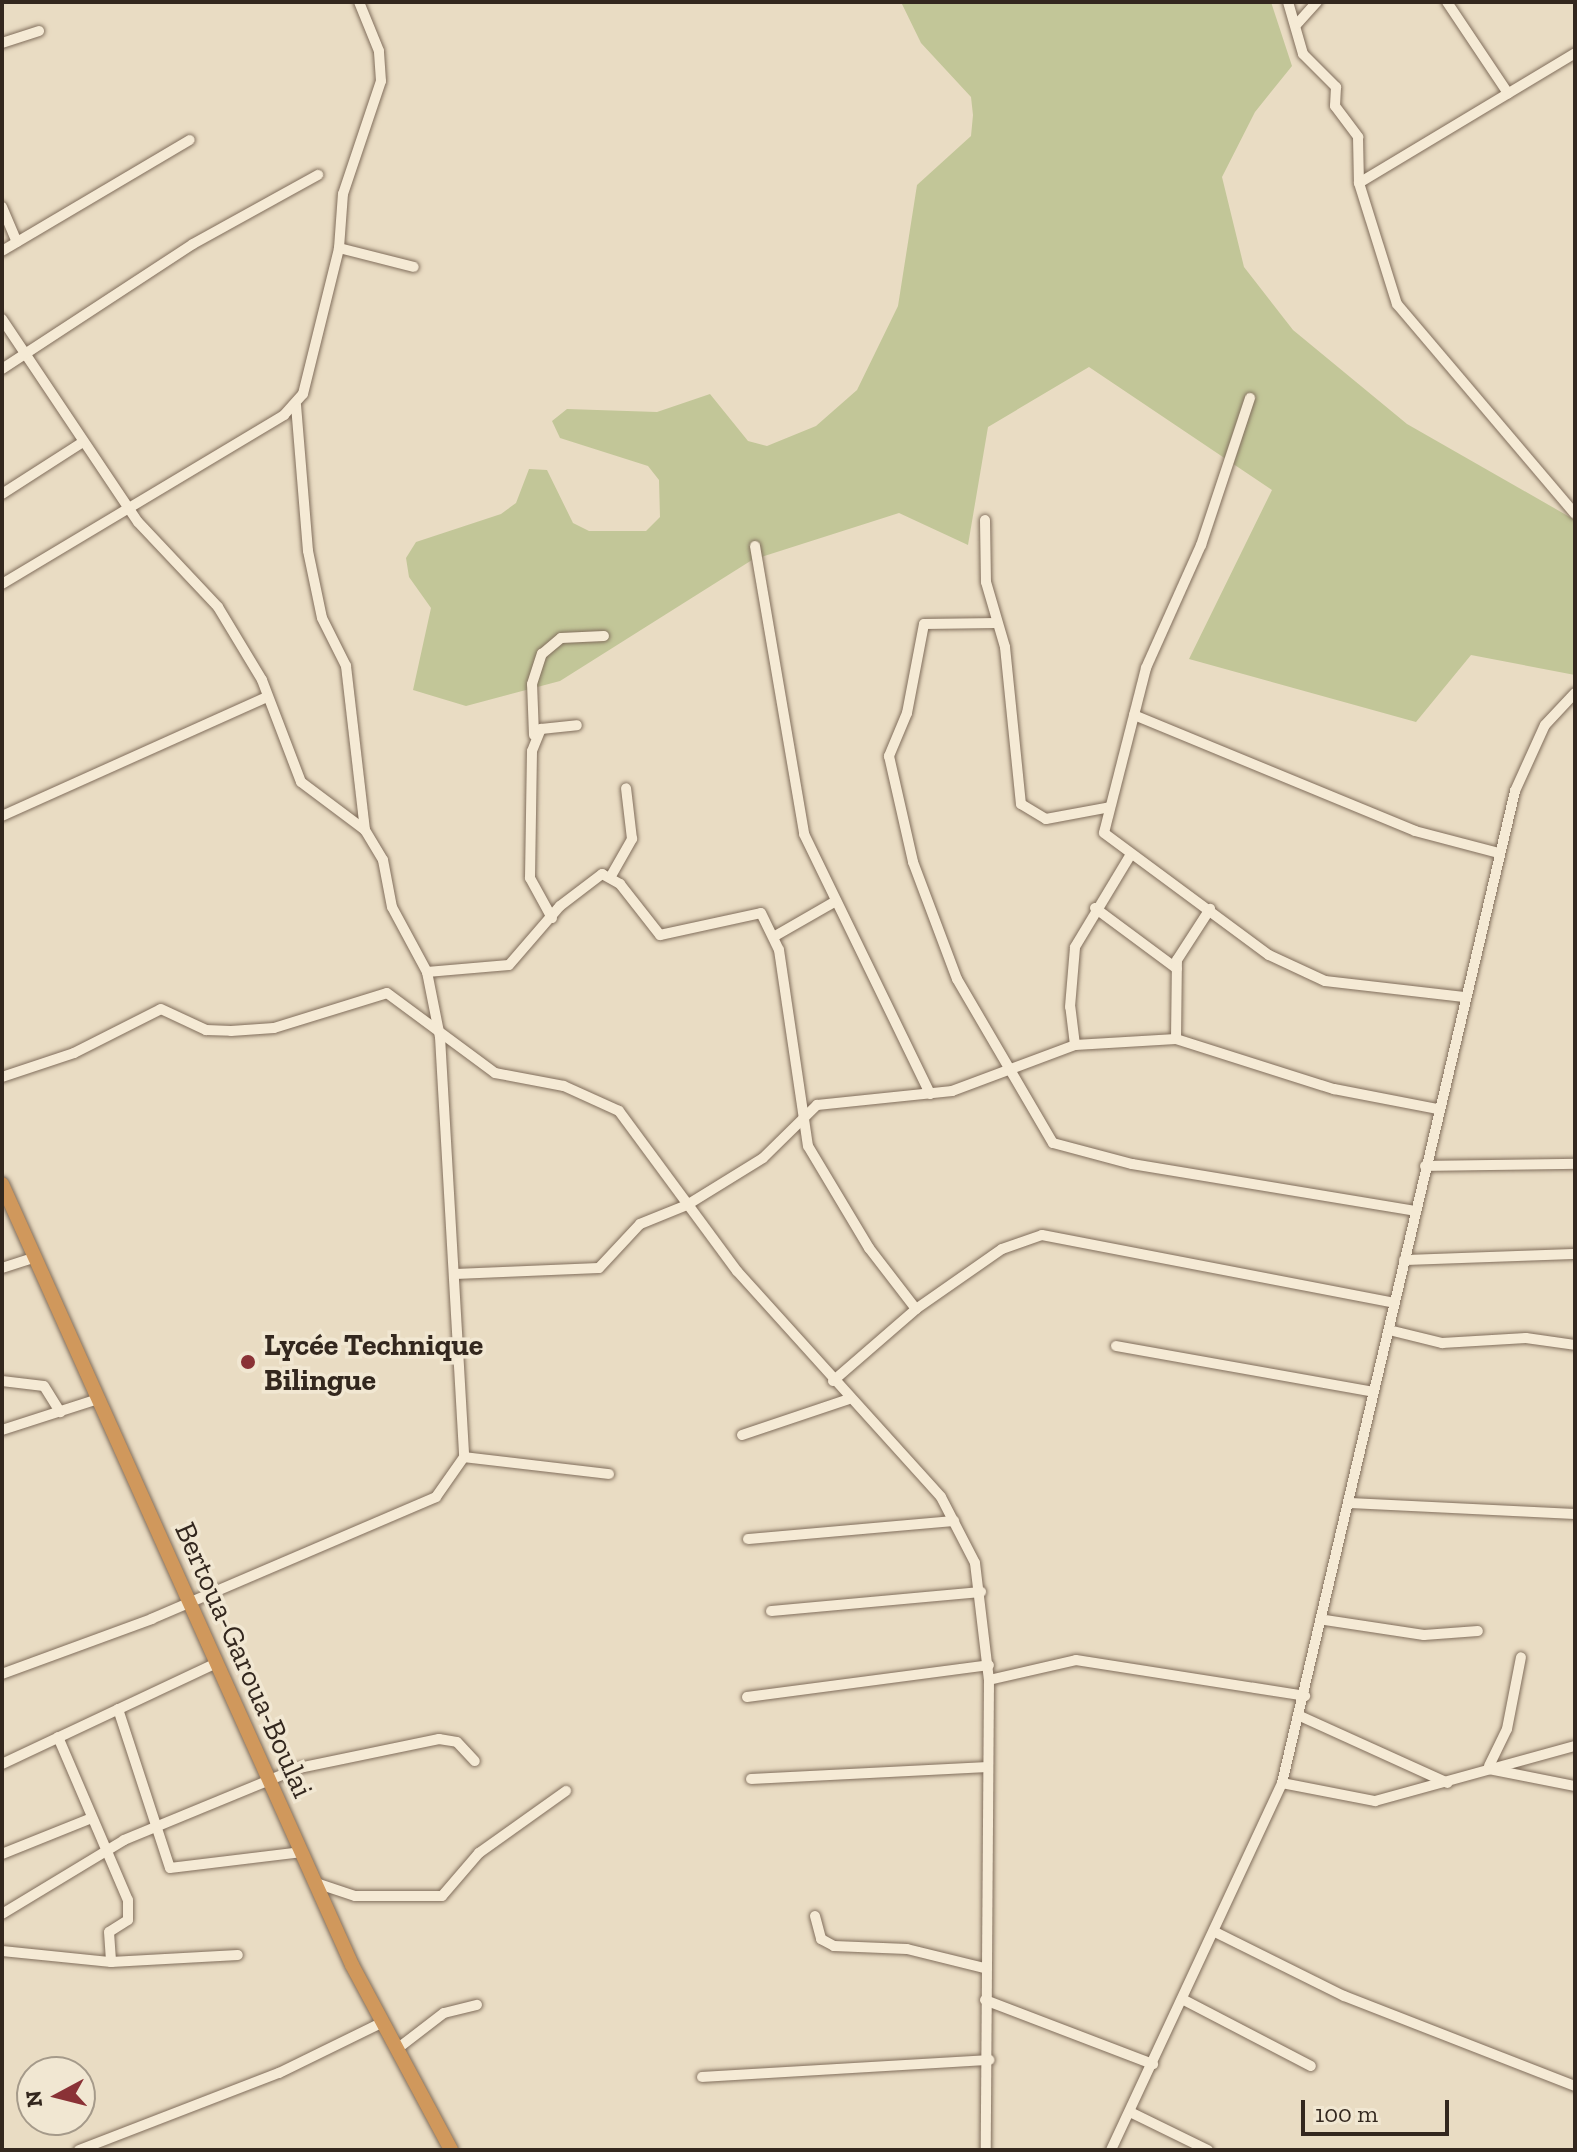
<!DOCTYPE html>
<meta charset="utf-8">
<style>
body{margin:0}
#map{position:relative;width:1577px;height:2152px;overflow:hidden;background:#e9dcc3;font-family:"Zilla Slab",serif}
div>[style]{position:absolute}
.green>*{inset:0;background:#c2c698}
.roads{filter:drop-shadow(0 0 2px #816e5c) drop-shadow(0 0 2px #816e5c)}
.minor>*{height:10px;margin:-5px;padding:0 5px;transform-origin:5px;border-radius:5px;background:#f5ead5}
.highway>*{height:14px;margin:-7px;padding:0 7px;transform-origin:7px;border-radius:7px;background:#d0985c}
.dots>*{width:22px;height:22px;translate:-50% -50%;box-sizing:border-box;border:4px solid #f1e7d2;border-radius:50%}
span{translate:-50% -50%;white-space:nowrap;text-align:center;line-height:1.15;-webkit-text-stroke:7px #f1e7d2;paint-order:stroke}
.poi-label{font-size:30px;color:#33271e;font-weight:700}
.left{translate:0 -50%;text-align:left}
.street-label{font-size:30px;color:#33271e}
.frame{position:absolute;inset:0;border:4px solid #33271e;pointer-events:none}
.north{position:absolute;left:16px;top:2056px;width:80px;height:80px;box-sizing:border-box;background:#f1e7d2;border:2px solid #a59a8a;border-radius:50%;rotate:263deg;font-size:22px;font-weight:700;line-height:32px;text-align:center;color:#33271e}
.north::after{content:'';display:block;margin:auto;width:28px;height:36px;background:#8a3236;clip-path:polygon(50% 0,100% 100%,50% 72%,0 100%)}
.scale{position:absolute;left:1301px;top:2100px;width:148px;height:36px;box-sizing:border-box;border:4px solid #33271e;border-top:0;padding-left:10px;font-size:24px;line-height:28px;white-space:nowrap;color:#33271e;-webkit-text-stroke:6px #f1e7d2;paint-order:stroke}
</style>
<div id="map">
<div class="green">
<div style="clip-path:polygon(901px 2px,1271px 2px,1292px 66px,1255px 112px,1222px 177px,1244px 267px,1293px 330px,1407px 424px,1575px 520px,1575px 675px,1471px 655px,1416px 722px,1189px 659px,1272px 490px,1089px 367px,988px 427px,968px 545px,899px 513px,752px 560px,560px 681px,466px 706px,413px 690px,431px 608px,409px 577px,406px 558px,416px 542px,501px 514px,516px 503px,529px 469px,547px 470px,573px 523px,589px 531px,646px 531px,660px 517px,659px 480px,648px 466px,560px 438px,552px 421px,567px 409px,657px 412px,710px 394px,748px 441px,767px 446px,816px 426px,857px 390px,898px 306px,917px 185px,971px 136px,973px 115px,971px 97px,921px 43px)"></div>
</div>
<div class="roads">
<div class="minor">
<div style="left:1288px;top:2px;width:54px;rotate:73.9deg"></div>
<div style="left:1303px;top:54px;width:47px;rotate:45deg"></div>
<div style="left:1336px;top:87px;width:19px;rotate:93deg"></div>
<div style="left:1335px;top:106px;width:39px;rotate:53deg"></div>
<div style="left:1358px;top:137px;width:46px;rotate:88.8deg"></div>
<div style="left:1359px;top:183px;width:127px;rotate:72.6deg"></div>
<div style="left:1397px;top:304px;width:275px;rotate:49.7deg"></div>
<div style="left:1447px;top:2px;width:110px;rotate:56.2deg"></div>
<div style="left:1297px;top:24px;width:30px;rotate:-48deg"></div>
<div style="left:2px;top:43px;width:39px;rotate:-18deg"></div>
<div style="left:1359px;top:183px;width:252px;rotate:-31deg"></div>
<div style="left:2px;top:207px;width:38px;rotate:67deg"></div>
<div style="left:339px;top:248px;width:77px;rotate:14.2deg"></div>
<div style="left:2px;top:251px;width:218px;rotate:-30.6deg"></div>
<div style="left:2px;top:319px;width:244px;rotate:56.2deg"></div>
<div style="left:138px;top:522px;width:117px;rotate:46.7deg"></div>
<div style="left:218px;top:607px;width:85px;rotate:58.9deg"></div>
<div style="left:262px;top:680px;width:109px;rotate:69.1deg"></div>
<div style="left:301px;top:782px;width:80px;rotate:36.9deg"></div>
<div style="left:365px;top:830px;width:35px;rotate:59deg"></div>
<div style="left:383px;top:860px;width:48px;rotate:79.2deg"></div>
<div style="left:392px;top:907px;width:74px;rotate:61.7deg"></div>
<div style="left:427px;top:972px;width:66px;rotate:78.7deg"></div>
<div style="left:440px;top:1037px;width:421px;rotate:86.7deg"></div>
<div style="left:464px;top:1457px;width:49px;rotate:125deg"></div>
<div style="left:436px;top:1497px;width:309px;rotate:156.8deg"></div>
<div style="left:152px;top:1619px;width:160px;rotate:159.9deg"></div>
<div style="left:2px;top:369px;width:228px;rotate:-33.2deg"></div>
<div style="left:193px;top:244px;width:143px;rotate:-28.9deg"></div>
<div style="left:1250px;top:398px;width:155px;rotate:108.4deg"></div>
<div style="left:1201px;top:545px;width:135px;rotate:114.1deg"></div>
<div style="left:1146px;top:668px;width:170px;rotate:104.3deg"></div>
<div style="left:1104px;top:833px;width:205px;rotate:36.5deg"></div>
<div style="left:1269px;top:955px;width:62px;rotate:24.9deg"></div>
<div style="left:1325px;top:981px;width:140px;rotate:6.6deg"></div>
<div style="left:296px;top:405px;width:146px;rotate:85.3deg"></div>
<div style="left:308px;top:551px;width:68px;rotate:78.2deg"></div>
<div style="left:322px;top:618px;width:54px;rotate:63.4deg"></div>
<div style="left:346px;top:666px;width:165px;rotate:83.4deg"></div>
<div style="left:2px;top:494px;width:96px;rotate:-32.7deg"></div>
<div style="left:985px;top:520px;width:62px;rotate:89.1deg"></div>
<div style="left:986px;top:582px;width:68px;rotate:73.7deg"></div>
<div style="left:1005px;top:647px;width:158px;rotate:84.2deg"></div>
<div style="left:1021px;top:804px;width:29px;rotate:31deg"></div>
<div style="left:1046px;top:819px;width:65px;rotate:-10.6deg"></div>
<div style="left:755px;top:546px;width:292px;rotate:80.3deg"></div>
<div style="left:804px;top:834px;width:289px;rotate:64.1deg"></div>
<div style="left:2px;top:584px;width:329px;rotate:-30.9deg"></div>
<div style="left:284px;top:415px;width:28px;rotate:-48deg"></div>
<div style="left:303px;top:394px;width:150px;rotate:-76.1deg"></div>
<div style="left:339px;top:248px;width:54px;rotate:-85.8deg"></div>
<div style="left:343px;top:194px;width:119px;rotate:-71.4deg"></div>
<div style="left:381px;top:81px;width:30px;rotate:-94deg"></div>
<div style="left:379px;top:51px;width:53px;rotate:-112.2deg"></div>
<div style="left:997px;top:623px;width:73px;rotate:179.2deg"></div>
<div style="left:924px;top:624px;width:91px;rotate:100.8deg"></div>
<div style="left:907px;top:713px;width:47px;rotate:112.7deg"></div>
<div style="left:889px;top:756px;width:109px;rotate:77.2deg"></div>
<div style="left:913px;top:862px;width:125px;rotate:69.4deg"></div>
<div style="left:957px;top:979px;width:190px;rotate:59.7deg"></div>
<div style="left:1053px;top:1143px;width:82px;rotate:14.9deg"></div>
<div style="left:1132px;top:1164px;width:287px;rotate:9.4deg"></div>
<div style="left:1134px;top:715px;width:304px;rotate:22.4deg"></div>
<div style="left:1415px;top:831px;width:87px;rotate:14.7deg"></div>
<div style="left:534px;top:735px;width:51px;rotate:-92.2deg"></div>
<div style="left:532px;top:684px;width:32px;rotate:-72deg"></div>
<div style="left:542px;top:654px;width:25px;rotate:-40deg"></div>
<div style="left:561px;top:638px;width:43px;rotate:-2.7deg"></div>
<div style="left:2px;top:816px;width:290px;rotate:-24.2deg"></div>
<div style="left:611px;top:876px;width:43px;rotate:-60.4deg"></div>
<div style="left:632px;top:839px;width:51px;rotate:-96.7deg"></div>
<div style="left:1095px;top:908px;width:102px;rotate:36.6deg"></div>
<div style="left:552px;top:918px;width:46px;rotate:-118.8deg"></div>
<div style="left:530px;top:878px;width:127px;rotate:-89.1deg"></div>
<div style="left:532px;top:751px;width:24px;rotate:-68deg"></div>
<div style="left:541px;top:729px;width:36px;rotate:-6deg"></div>
<div style="left:775px;top:936px;width:70px;rotate:-29.8deg"></div>
<div style="left:427px;top:972px;width:82px;rotate:-4.9deg"></div>
<div style="left:509px;top:965px;width:78px;rotate:-49.2deg"></div>
<div style="left:560px;top:906px;width:53px;rotate:-37.3deg"></div>
<div style="left:602px;top:874px;width:21px;rotate:29deg"></div>
<div style="left:620px;top:884px;width:65px;rotate:51.9deg"></div>
<div style="left:660px;top:935px;width:103px;rotate:-12.3deg"></div>
<div style="left:761px;top:913px;width:41px;rotate:64.1deg"></div>
<div style="left:779px;top:950px;width:198px;rotate:81.6deg"></div>
<div style="left:808px;top:1146px;width:119px;rotate:59.1deg"></div>
<div style="left:869px;top:1248px;width:77px;rotate:52.4deg"></div>
<div style="left:1176px;top:1039px;width:79px;rotate:-89.3deg"></div>
<div style="left:1177px;top:960px;width:61px;rotate:-57.1deg"></div>
<div style="left:1075px;top:1045px;width:38px;rotate:-97deg"></div>
<div style="left:1070px;top:1007px;width:60px;rotate:-85.2deg"></div>
<div style="left:1075px;top:947px;width:106px;rotate:-58.9deg"></div>
<div style="left:2px;top:1077px;width:76px;rotate:-18.4deg"></div>
<div style="left:74px;top:1053px;width:97px;rotate:-26.8deg"></div>
<div style="left:161px;top:1009px;width:50px;rotate:25deg"></div>
<div style="left:206px;top:1030px;width:25px;rotate:2deg"></div>
<div style="left:231px;top:1031px;width:43px;rotate:-4deg"></div>
<div style="left:274px;top:1028px;width:118px;rotate:-17.2deg"></div>
<div style="left:387px;top:993px;width:134px;rotate:36.5deg"></div>
<div style="left:495px;top:1073px;width:70px;rotate:10.7deg"></div>
<div style="left:564px;top:1086px;width:60px;rotate:24.4deg"></div>
<div style="left:619px;top:1111px;width:199px;rotate:53.6deg"></div>
<div style="left:737px;top:1271px;width:304px;rotate:47.9deg"></div>
<div style="left:941px;top:1497px;width:74px;rotate:62.7deg"></div>
<div style="left:975px;top:1563px;width:118px;rotate:83.2deg"></div>
<div style="left:989px;top:1680px;width:470px;rotate:90.4deg"></div>
<div style="left:1425px;top:1166px;width:150px;rotate:-0.8deg"></div>
<div style="left:1404px;top:1260px;width:171px;rotate:-2deg"></div>
<div style="left:2px;top:1268px;width:35px;rotate:-18deg"></div>
<div style="left:455px;top:1274px;width:144px;rotate:-2.4deg"></div>
<div style="left:599px;top:1268px;width:60px;rotate:-47deg"></div>
<div style="left:640px;top:1224px;width:51px;rotate:-22deg"></div>
<div style="left:687px;top:1205px;width:89px;rotate:-31.7deg"></div>
<div style="left:763px;top:1158px;width:76px;rotate:-44.5deg"></div>
<div style="left:817px;top:1105px;width:136px;rotate:-5.9deg"></div>
<div style="left:952px;top:1091px;width:131px;rotate:-20.5deg"></div>
<div style="left:1075px;top:1045px;width:101px;rotate:-3.4deg"></div>
<div style="left:1176px;top:1039px;width:166px;rotate:17.6deg"></div>
<div style="left:1334px;top:1089px;width:106px;rotate:10.9deg"></div>
<div style="left:1389px;top:1330px;width:55px;rotate:13.8deg"></div>
<div style="left:1442px;top:1343px;width:84px;rotate:-3.4deg"></div>
<div style="left:1526px;top:1338px;width:49px;rotate:8.1deg"></div>
<div style="left:1116px;top:1346px;width:261px;rotate:10.1deg"></div>
<div style="left:2px;top:1381px;width:42px;rotate:6.8deg"></div>
<div style="left:44px;top:1386px;width:31px;rotate:58deg"></div>
<div style="left:833px;top:1381px;width:110px;rotate:-40.9deg"></div>
<div style="left:916px;top:1309px;width:105px;rotate:-34.9deg"></div>
<div style="left:1002px;top:1249px;width:42px;rotate:-19.3deg"></div>
<div style="left:1042px;top:1235px;width:359px;rotate:10.9deg"></div>
<div style="left:2px;top:1430px;width:101px;rotate:-17.9deg"></div>
<div style="left:742px;top:1435px;width:113px;rotate:-18.6deg"></div>
<div style="left:464px;top:1457px;width:146px;rotate:6.7deg"></div>
<div style="left:1350px;top:1503px;width:225px;rotate:2.8deg"></div>
<div style="left:748px;top:1539px;width:207px;rotate:-5deg"></div>
<div style="left:771px;top:1611px;width:211px;rotate:-5.2deg"></div>
<div style="left:1325px;top:1620px;width:100px;rotate:8.6deg"></div>
<div style="left:1424px;top:1635px;width:54px;rotate:-4.2deg"></div>
<div style="left:989px;top:1680px;width:89px;rotate:-12.9deg"></div>
<div style="left:1076px;top:1660px;width:232px;rotate:8.9deg"></div>
<div style="left:747px;top:1697px;width:244px;rotate:-7.5deg"></div>
<div style="left:118px;top:1709px;width:167px;rotate:71.9deg"></div>
<div style="left:170px;top:1868px;width:133px;rotate:-6.9deg"></div>
<div style="left:1300px;top:1716px;width:162px;rotate:24.4deg"></div>
<div style="left:58px;top:1737px;width:177px;rotate:66.8deg"></div>
<div style="left:128px;top:1900px;width:20px;rotate:90deg"></div>
<div style="left:128px;top:1920px;width:22px;rotate:148deg"></div>
<div style="left:109px;top:1932px;width:30px;rotate:86deg"></div>
<div style="left:2px;top:1764px;width:238px;rotate:-25.2deg"></div>
<div style="left:1489px;top:1766px;width:41px;rotate:-64.1deg"></div>
<div style="left:1507px;top:1729px;width:73px;rotate:-79deg"></div>
<div style="left:1489px;top:1769px;width:88px;rotate:11.2deg"></div>
<div style="left:751px;top:1779px;width:237px;rotate:-2.9deg"></div>
<div style="left:1282px;top:1783px;width:95px;rotate:11deg"></div>
<div style="left:1375px;top:1801px;width:207px;rotate:-15.4deg"></div>
<div style="left:2px;top:1854px;width:97px;rotate:-21.8deg"></div>
<div style="left:316px;top:1883px;width:41px;rotate:18.4deg"></div>
<div style="left:355px;top:1896px;width:87px"></div>
<div style="left:442px;top:1896px;width:57px;rotate:-49.3deg"></div>
<div style="left:479px;top:1853px;width:107px;rotate:-35.5deg"></div>
<div style="left:2px;top:1914px;width:143px;rotate:-31.2deg"></div>
<div style="left:124px;top:1840px;width:189px;rotate:-22.4deg"></div>
<div style="left:299px;top:1768px;width:143px;rotate:-11.7deg"></div>
<div style="left:439px;top:1739px;width:18px;rotate:9deg"></div>
<div style="left:457px;top:1742px;width:26px;rotate:47deg"></div>
<div style="left:815px;top:1916px;width:24px;rotate:75deg"></div>
<div style="left:821px;top:1939px;width:15px;rotate:28deg"></div>
<div style="left:834px;top:1946px;width:73px;rotate:2.4deg"></div>
<div style="left:907px;top:1949px;width:79px;rotate:13.9deg"></div>
<div style="left:1217px;top:1933px;width:142px;rotate:26.4deg"></div>
<div style="left:1344px;top:1996px;width:248px;rotate:21.3deg"></div>
<div style="left:2px;top:1951px;width:110px;rotate:5.8deg"></div>
<div style="left:111px;top:1962px;width:127px;rotate:-3.2deg"></div>
<div style="left:985px;top:2000px;width:180px;rotate:20.9deg"></div>
<div style="left:1184px;top:2000px;width:143px;rotate:27.5deg"></div>
<div style="left:397px;top:2049px;width:59px;rotate:-37.5deg"></div>
<div style="left:444px;top:2013px;width:34px;rotate:-14deg"></div>
<div style="left:702px;top:2077px;width:288px;rotate:-3.4deg"></div>
<div style="left:1130px;top:2112px;width:87px;rotate:26deg"></div>
<div style="left:79px;top:2150px;width:214px;rotate:-21.1deg"></div>
<div style="left:279px;top:2073px;width:116px;rotate:-26.1deg"></div>
<div style="left:1111px;top:2150px;width:405px;rotate:-65deg"></div>
<div style="left:1282px;top:1783px;width:1019px;rotate:-76.78deg"></div>
<div style="left:1515px;top:791px;width:72px;rotate:-65.6deg"></div>
<div style="left:1545px;top:725px;width:44px;rotate:-46.8deg"></div>
</div>
<div class="highway">
<div style="left:2px;top:1184px;width:856px;rotate:65.86deg"></div>
<div style="left:352px;top:1965px;width:210px;rotate:61.8deg"></div>
</div>
</div>
<div class="dots">
<div style="left:248px;top:1362px;background:#8a3236"></div>
</div>
<div class="poi-label">
<span class="left" style="left:264px;top:1362px">Lycée Technique<br>Bilingue</span>
</div>
<div class="street-label">
<span style="left:244px;top:1660px;rotate:66deg">Bertoua-Garoua-Boulai</span>
</div>
<div class="frame"></div>
<div class="north">N</div>
<div class="scale">100 m</div>
</div>
